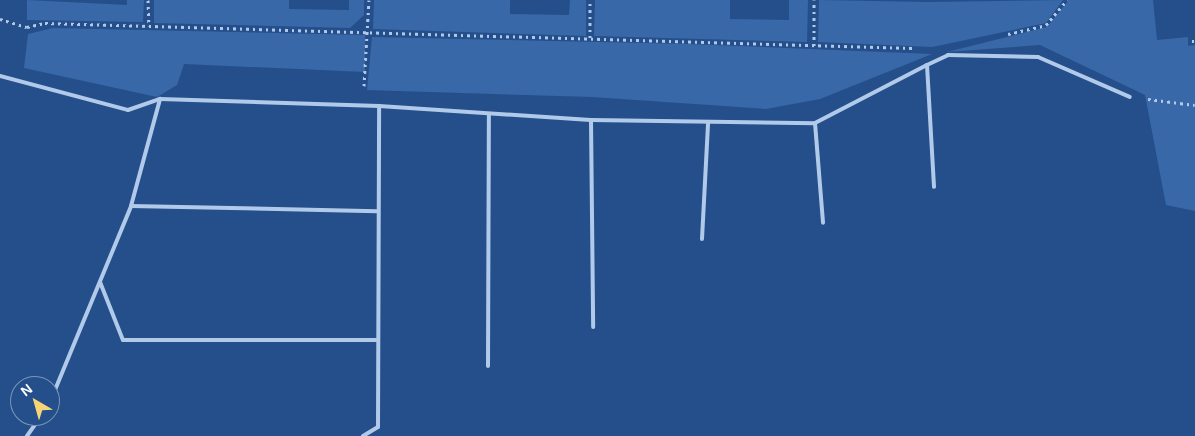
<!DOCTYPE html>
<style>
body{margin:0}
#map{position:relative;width:1195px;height:436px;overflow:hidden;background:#244f8b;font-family:Arial,sans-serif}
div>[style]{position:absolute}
.green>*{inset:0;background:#3868a8}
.path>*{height:3px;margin-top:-1.5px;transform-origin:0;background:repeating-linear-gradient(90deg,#b2caea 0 2.5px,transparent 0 6.5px)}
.service>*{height:4px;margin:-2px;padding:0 2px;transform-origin:2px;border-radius:2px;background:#b2caea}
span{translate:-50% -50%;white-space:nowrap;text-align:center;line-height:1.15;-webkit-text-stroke:5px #244f8b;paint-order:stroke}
.north{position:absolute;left:10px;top:376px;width:50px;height:50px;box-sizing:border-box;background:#244f8b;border:1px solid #7c95b9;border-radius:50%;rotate:322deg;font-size:14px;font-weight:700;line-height:20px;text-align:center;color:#fff}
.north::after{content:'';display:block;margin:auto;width:18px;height:22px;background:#f5d376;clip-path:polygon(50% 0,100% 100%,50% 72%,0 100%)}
</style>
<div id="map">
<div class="green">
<div style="clip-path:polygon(27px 0,127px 5px,127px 0,144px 0,143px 22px,27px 20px)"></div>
<div style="clip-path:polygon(154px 0,289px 0,289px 9px,349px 10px,349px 0,364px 0,364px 15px,350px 28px,154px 23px)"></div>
<div style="clip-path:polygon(374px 0,510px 0,510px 14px,569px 15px,570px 0,586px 0,586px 36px,373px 29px)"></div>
<div style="clip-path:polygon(595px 0,730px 0,730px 19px,789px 20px,789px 0,808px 0,807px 42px,594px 36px)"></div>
<div style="clip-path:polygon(819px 0,929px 2px,1063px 0,1046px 23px,932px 47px,818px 42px)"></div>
<div style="clip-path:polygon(1069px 0,1153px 0,1157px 40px,1188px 37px,1188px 46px,1195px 45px,1195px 211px,1166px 205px,1145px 95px,1040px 45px,947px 52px,1047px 27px)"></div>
<div style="clip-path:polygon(53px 28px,365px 35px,365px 72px,184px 64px,177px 85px,157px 97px,24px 68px,28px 34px)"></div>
<div style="clip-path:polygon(372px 37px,688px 44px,932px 54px,820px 99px,766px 109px,592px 97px,367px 90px)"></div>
</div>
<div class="path">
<div style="left:148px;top:0;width:26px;rotate:88deg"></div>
<div style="left:0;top:19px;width:28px;rotate:17deg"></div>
<div style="left:27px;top:27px;width:18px;rotate:-13deg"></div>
<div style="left:45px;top:23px;width:868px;rotate:1.65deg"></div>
<div style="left:1008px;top:34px;width:39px;rotate:-13deg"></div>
<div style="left:1046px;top:25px;width:33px;rotate:-50deg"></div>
<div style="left:590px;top:38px;width:38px;rotate:-90deg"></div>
<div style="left:1192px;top:41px;width:3px"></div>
<div style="left:814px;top:46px;width:46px;rotate:-90deg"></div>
<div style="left:364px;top:86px;width:86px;rotate:-86.7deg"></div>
<div style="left:1148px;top:99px;width:47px;rotate:7.3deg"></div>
</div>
<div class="service">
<div style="left:927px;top:65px;width:23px;rotate:-25deg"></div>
<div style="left:948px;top:55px;width:90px;rotate:1.3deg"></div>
<div style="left:1038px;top:57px;width:100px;rotate:23.5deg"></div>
<div style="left:0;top:76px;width:132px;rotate:14.9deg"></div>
<div style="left:128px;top:110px;width:34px;rotate:-19deg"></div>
<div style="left:160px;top:99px;width:219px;rotate:1.8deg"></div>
<div style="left:379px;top:106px;width:212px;rotate:3.8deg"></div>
<div style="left:591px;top:120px;width:224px;rotate:0.8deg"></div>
<div style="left:815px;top:123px;width:100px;rotate:85.4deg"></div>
<div style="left:591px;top:120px;width:207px;rotate:89.4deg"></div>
<div style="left:815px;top:123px;width:126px;rotate:-27.4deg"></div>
<div style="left:927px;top:65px;width:122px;rotate:86.7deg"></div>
<div style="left:131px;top:206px;width:246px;rotate:1.2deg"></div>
<div style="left:702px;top:239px;width:116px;rotate:-87deg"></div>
<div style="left:100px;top:282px;width:62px;rotate:68.4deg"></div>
<div style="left:123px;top:340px;width:253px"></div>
<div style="left:488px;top:366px;width:251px;rotate:-89.8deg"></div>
<div style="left:50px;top:402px;width:212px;rotate:-67.5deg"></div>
<div style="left:131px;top:206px;width:111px;rotate:-74.8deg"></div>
<div style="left:27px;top:436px;width:24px;rotate:-55deg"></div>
<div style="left:363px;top:436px;width:17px;rotate:-31deg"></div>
<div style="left:378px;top:427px;width:321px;rotate:-89.8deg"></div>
</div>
<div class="north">N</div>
</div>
